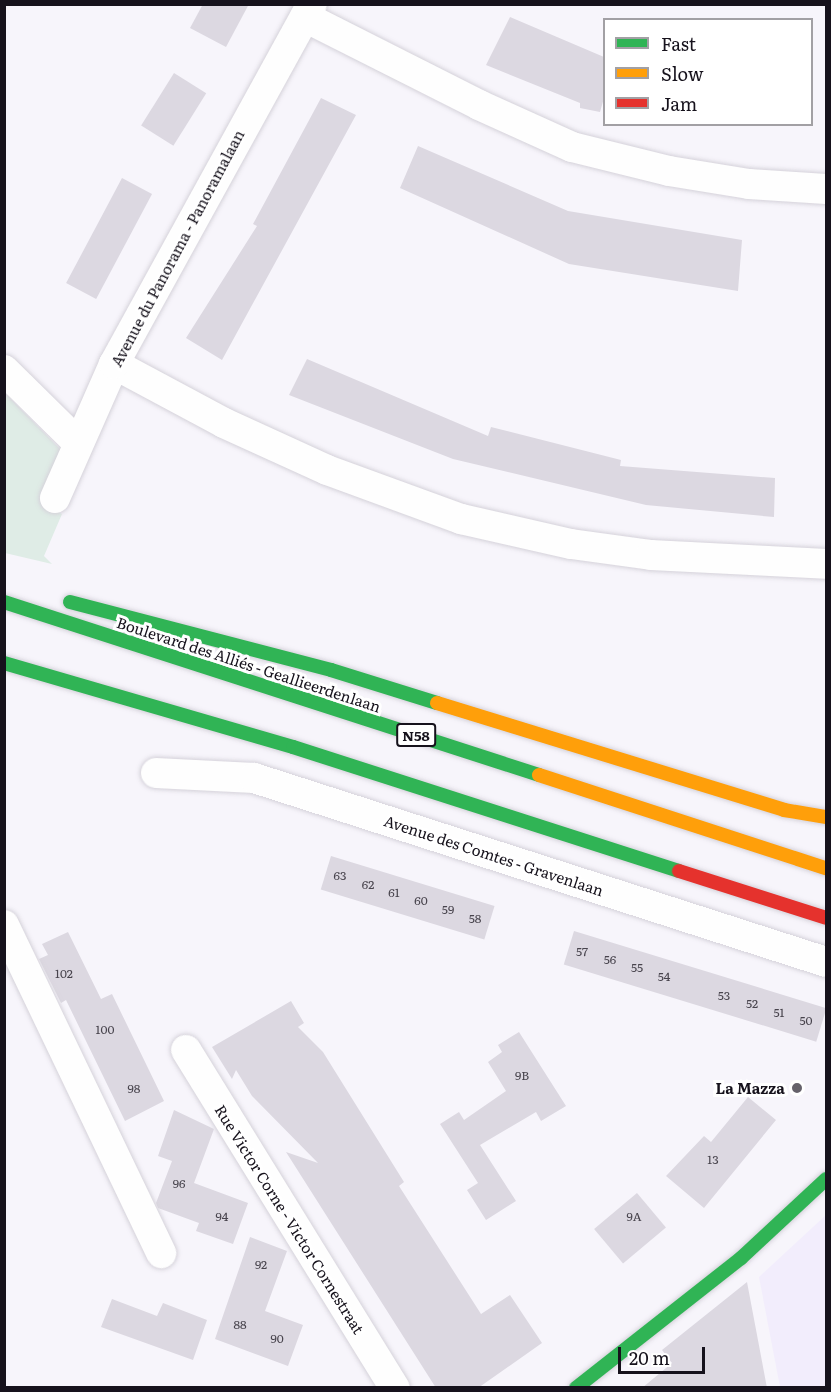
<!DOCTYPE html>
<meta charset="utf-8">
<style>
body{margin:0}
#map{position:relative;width:831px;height:1392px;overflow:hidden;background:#f7f5fb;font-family:Literata,serif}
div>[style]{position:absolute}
.built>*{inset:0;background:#f2edfc}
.green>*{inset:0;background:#dfece6}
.building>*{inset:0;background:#dcd8e1;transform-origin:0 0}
.roads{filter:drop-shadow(0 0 2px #d5d2da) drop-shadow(0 0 2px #d5d2da)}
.street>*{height:30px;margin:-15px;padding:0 15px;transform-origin:15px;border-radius:15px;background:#fefefe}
.fast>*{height:14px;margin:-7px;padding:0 7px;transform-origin:7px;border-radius:7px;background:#30b455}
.slow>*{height:14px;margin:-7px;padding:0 7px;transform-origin:7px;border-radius:7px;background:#ff9f0a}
.jam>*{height:14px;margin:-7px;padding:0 7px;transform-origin:7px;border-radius:7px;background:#e5322d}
.dots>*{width:16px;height:16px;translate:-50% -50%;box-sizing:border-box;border:3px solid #fff;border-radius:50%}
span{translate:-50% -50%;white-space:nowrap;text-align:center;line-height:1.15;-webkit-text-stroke:6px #fff;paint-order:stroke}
.number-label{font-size:12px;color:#48444d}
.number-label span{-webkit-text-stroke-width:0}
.shield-label span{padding:2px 4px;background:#fff;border:2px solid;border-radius:4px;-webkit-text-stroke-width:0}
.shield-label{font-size:14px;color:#16121c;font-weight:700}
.street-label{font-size:15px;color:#16121c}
.poi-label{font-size:15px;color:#16121c;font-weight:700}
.right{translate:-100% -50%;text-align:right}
.frame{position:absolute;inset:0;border:6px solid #16121c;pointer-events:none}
.legend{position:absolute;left:603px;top:18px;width:210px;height:108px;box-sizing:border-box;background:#fff;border:2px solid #a2a0a4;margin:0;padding:8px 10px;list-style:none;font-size:18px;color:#16121c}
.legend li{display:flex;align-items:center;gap:12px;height:30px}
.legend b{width:30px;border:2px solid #a2a0a4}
.scale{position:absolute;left:618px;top:1347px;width:87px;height:27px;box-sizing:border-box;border:3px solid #16121c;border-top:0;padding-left:8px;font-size:18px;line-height:21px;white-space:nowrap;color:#16121c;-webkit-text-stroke:4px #fff;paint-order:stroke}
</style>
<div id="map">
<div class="built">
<div style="clip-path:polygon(826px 1215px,826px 1387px,780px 1387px,759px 1277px)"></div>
</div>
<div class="green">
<div style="clip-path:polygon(4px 392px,62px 451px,41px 503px,62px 514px,44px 556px,52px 564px,5px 553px)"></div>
</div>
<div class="building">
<div style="clip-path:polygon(203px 4px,249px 4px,226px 47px,190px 28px)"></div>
<div style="clip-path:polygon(510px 17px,604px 57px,604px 98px,600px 112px,580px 108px,580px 103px,486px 65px)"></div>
<div style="left:174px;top:73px;width:38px;height:62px;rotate:32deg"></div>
<div style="clip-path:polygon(321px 98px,356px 115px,222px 360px,186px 338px,257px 226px,253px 224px)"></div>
<div style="clip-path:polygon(418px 146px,568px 211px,742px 240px,738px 291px,569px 264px,400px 188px)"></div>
<div style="left:122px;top:178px;width:34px;height:119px;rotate:28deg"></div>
<div style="clip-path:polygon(307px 359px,488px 436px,491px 427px,621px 460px,620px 466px,775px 478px,774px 517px,646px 505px,453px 459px,289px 395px)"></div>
<div style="left:331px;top:856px;width:171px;height:35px;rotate:17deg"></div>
<div style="left:574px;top:931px;width:264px;height:35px;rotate:17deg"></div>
<div style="clip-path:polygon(68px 932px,101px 999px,112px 994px,164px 1101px,125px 1121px,66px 1000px,61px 1003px,39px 959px,48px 955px,42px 944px)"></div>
<div style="clip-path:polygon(291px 1001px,304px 1023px,298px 1027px,323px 1052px,404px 1182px,399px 1186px,481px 1314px,510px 1295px,542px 1343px,478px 1388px,436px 1388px,286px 1152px,318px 1163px,252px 1096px,236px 1070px,232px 1079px,212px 1047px)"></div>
<div style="clip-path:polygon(519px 1032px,566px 1106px,541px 1121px,536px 1112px,480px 1145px,516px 1201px,486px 1220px,467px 1190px,478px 1183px,440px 1124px,459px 1112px,464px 1120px,506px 1091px,488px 1062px,502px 1052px,498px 1045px)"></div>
<div style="clip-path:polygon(748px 1097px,776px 1120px,704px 1208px,666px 1176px,704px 1136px,711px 1142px)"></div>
<div style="clip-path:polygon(174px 1110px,214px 1129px,194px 1183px,248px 1203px,233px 1244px,196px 1231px,199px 1223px,158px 1208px,156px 1203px,172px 1161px,158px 1156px)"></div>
<div style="left:637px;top:1193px;width:45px;height:56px;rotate:50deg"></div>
<div style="clip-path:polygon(250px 1237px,287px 1251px,265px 1311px,303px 1325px,288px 1366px,215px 1339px)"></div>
<div style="clip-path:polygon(747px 1282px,767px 1388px,642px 1388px,672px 1363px,662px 1350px)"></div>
<div style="clip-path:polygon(112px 1299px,157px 1316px,163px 1303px,207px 1320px,193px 1360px,101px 1327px)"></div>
</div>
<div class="roads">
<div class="street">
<div style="left:305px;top:17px;width:195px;rotate:26.8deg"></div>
<div style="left:479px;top:105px;width:102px;rotate:24.3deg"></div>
<div style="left:572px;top:147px;width:100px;rotate:13.9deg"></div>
<div style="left:669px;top:171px;width:81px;rotate:9.2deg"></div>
<div style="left:749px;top:184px;width:77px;rotate:3.7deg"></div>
<div style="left:114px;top:364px;width:125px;rotate:28.2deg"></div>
<div style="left:224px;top:423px;width:113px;rotate:24.5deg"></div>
<div style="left:327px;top:470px;width:143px;rotate:20.1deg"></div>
<div style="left:461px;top:519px;width:113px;rotate:12.8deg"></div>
<div style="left:571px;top:544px;width:81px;rotate:7.8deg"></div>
<div style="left:651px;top:555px;width:175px;rotate:2.9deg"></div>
<div style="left:4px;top:370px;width:104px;rotate:44.6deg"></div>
<div style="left:55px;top:498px;width:146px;rotate:-66.2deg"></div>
<div style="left:114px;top:364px;width:411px;rotate:-61.2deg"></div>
<div style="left:156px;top:773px;width:98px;rotate:2.9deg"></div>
<div style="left:254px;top:778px;width:601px;rotate:17.83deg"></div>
<div style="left:4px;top:925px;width:364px;rotate:64.4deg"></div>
<div style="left:186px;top:1050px;width:397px;rotate:58.3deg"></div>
</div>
<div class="fast">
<div style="left:4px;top:602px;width:562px;rotate:17.92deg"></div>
<div style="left:70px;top:602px;width:270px;rotate:14.6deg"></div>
<div style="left:331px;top:670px;width:111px;rotate:17.3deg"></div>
<div style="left:4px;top:663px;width:301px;rotate:16.2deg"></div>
<div style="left:293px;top:747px;width:405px;rotate:17.8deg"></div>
<div style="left:576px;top:1388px;width:210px;rotate:-38.2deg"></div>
<div style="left:741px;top:1258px;width:116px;rotate:-42.9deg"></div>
</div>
<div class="slow">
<div style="left:437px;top:703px;width:363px;rotate:17.1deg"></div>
<div style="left:784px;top:810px;width:43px;rotate:9.5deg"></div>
<div style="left:539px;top:775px;width:302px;rotate:18deg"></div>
</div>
<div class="jam">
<div style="left:679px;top:871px;width:154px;rotate:17.7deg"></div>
</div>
</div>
<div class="dots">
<div style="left:797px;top:1088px;background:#65616a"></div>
</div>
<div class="number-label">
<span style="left:340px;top:876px">63</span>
<span style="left:368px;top:885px">62</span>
<span style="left:394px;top:893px">61</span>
<span style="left:421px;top:901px">60</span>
<span style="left:448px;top:910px">59</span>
<span style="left:475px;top:919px">58</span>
<span style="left:582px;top:952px">57</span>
<span style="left:610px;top:960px">56</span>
<span style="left:637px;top:968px">55</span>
<span style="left:64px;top:974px">102</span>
<span style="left:664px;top:977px">54</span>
<span style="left:724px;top:996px">53</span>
<span style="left:752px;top:1004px">52</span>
<span style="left:779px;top:1013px">51</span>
<span style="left:806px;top:1021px">50</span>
<span style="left:105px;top:1030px">100</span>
<span style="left:522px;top:1076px">9B</span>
<span style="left:134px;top:1089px">98</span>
<span style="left:713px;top:1160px">13</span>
<span style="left:179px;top:1184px">96</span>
<span style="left:222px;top:1217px">94</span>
<span style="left:634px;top:1217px">9A</span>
<span style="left:261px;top:1265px">92</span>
<span style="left:240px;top:1325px">88</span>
<span style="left:277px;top:1339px">90</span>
</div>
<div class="shield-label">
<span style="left:416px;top:735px">N58</span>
</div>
<div class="street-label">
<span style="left:177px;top:248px;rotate:-62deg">Avenue du Panorama - Panoramalaan</span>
<span style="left:249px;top:664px;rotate:18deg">Boulevard des Alliés - Geallieerdenlaan</span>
<span style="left:494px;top:855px;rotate:18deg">Avenue des Comtes - Gravenlaan</span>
<span style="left:290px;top:1219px;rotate:58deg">Rue Victor Corne - Victor Cornestraat</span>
</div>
<div class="poi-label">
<span class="right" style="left:785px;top:1088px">La Mazza</span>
</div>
<div class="frame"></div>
<ul class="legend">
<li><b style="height:8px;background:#30b455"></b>Fast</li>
<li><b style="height:8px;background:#ff9f0a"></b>Slow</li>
<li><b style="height:8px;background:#e5322d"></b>Jam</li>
</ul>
<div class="scale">20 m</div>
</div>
